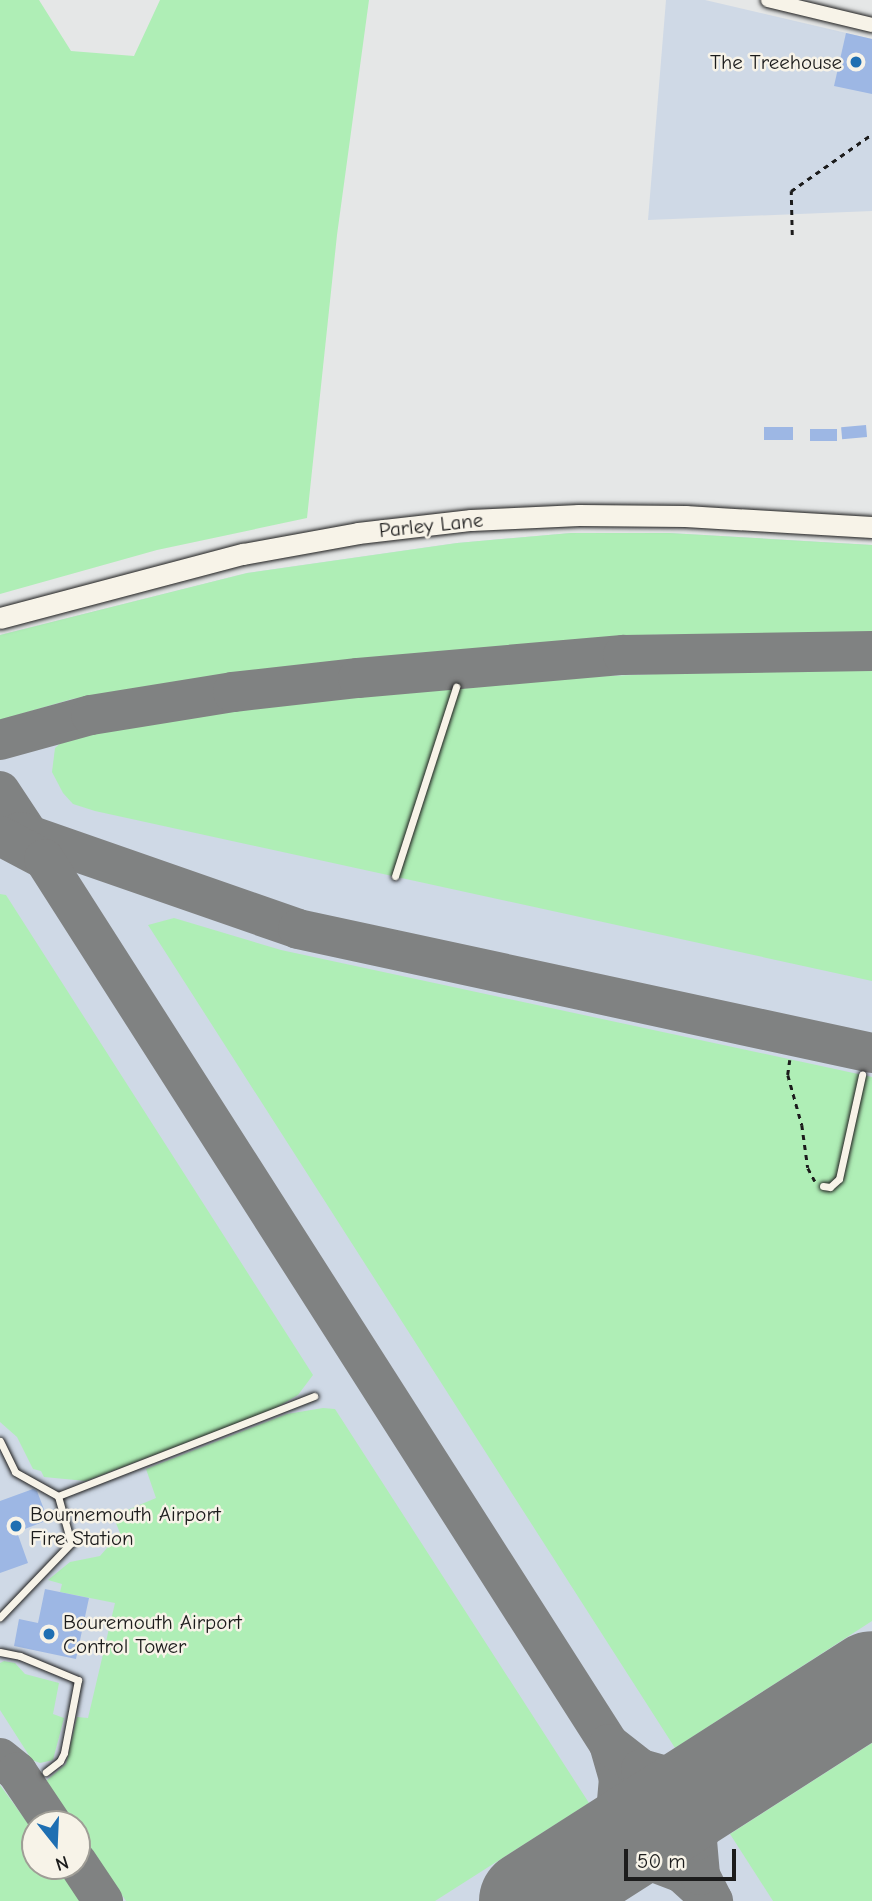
<!DOCTYPE html>
<style>
body{margin:0}
#map{position:relative;width:872px;height:1901px;overflow:hidden;background:#e5e7e7;font-family:"Comic Neue",sans-serif}
div>[style]{position:absolute}
.built>*{inset:0;background:#cfd9e6}
.green>*{inset:0;background:#afeeb6}
.taxiway>*{height:40px;margin:-20px;padding:0 20px;transform-origin:20px;border-radius:20px;background:#808282}
.runway>*{height:102px;margin:-51px;padding:0 51px;transform-origin:51px;border-radius:51px;background:#808282}
.building>*{inset:0;background:#9db7e4;transform-origin:0 0}
.path>*{height:2.5px;margin-top:-1.25px;transform-origin:0;background:repeating-linear-gradient(90deg,#1c1c1c 0 5px,transparent 0 10px)}
.roads{filter:drop-shadow(0 0 2px #1c1c1c) drop-shadow(0 0 2px #1c1c1c)}
.service>*{height:7px;margin:-3.5px;padding:0 3.5px;transform-origin:3.5px;border-radius:3.5px;background:#f7f3e8}
.minor>*{height:14px;margin:-7px;padding:0 7px;transform-origin:7px;border-radius:7px;background:#f7f3e8}
.secondary>*{height:21px;margin:-10.5px;padding:0 10.5px;transform-origin:10.5px;border-radius:10.5px;background:#f7f3e8}
.dots>*{width:19px;height:19px;translate:-50% -50%;box-sizing:border-box;border:4px solid #f7f3e8;border-radius:50%}
span{translate:-50% -50%;white-space:nowrap;text-align:center;line-height:1.15;-webkit-text-stroke:5px #f7f3e8;paint-order:stroke}
.poi-label{font-size:21px;color:#1c1c1c}
.right{translate:-100% -50%;text-align:right}
.left{translate:0 -50%;text-align:left}
.street-label{font-size:21px;color:#1c1c1c}
.north{position:absolute;left:21px;top:1810px;width:70px;height:70px;box-sizing:border-box;background:#f7f3e8;border:2px solid #9f9d96;border-radius:50%;rotate:162deg;font-size:19px;font-weight:700;line-height:28px;text-align:center;color:#1c1c1c}
.north::after{content:'';display:block;margin:auto;width:24px;height:32px;background:#1f6fb2;clip-path:polygon(50% 0,100% 100%,50% 72%,0 100%)}
.scale{position:absolute;left:624px;top:1849px;width:112px;height:32px;box-sizing:border-box;border:4px solid #1c1c1c;border-top:0;padding-left:9px;font-size:21px;line-height:24px;white-space:nowrap;color:#1c1c1c;-webkit-text-stroke:5px #f7f3e8;paint-order:stroke}
</style>
<div id="map">
<div class="built">
<div style="clip-path:polygon(666px 0,705px 0,872px 39px,872px 211px,648px 220px)"></div>
<div style="clip-path:polygon(evenodd,571px 533px,669px 533px,872px 545px,872px 1901px,0 1901px,0 635px,247px 573px,457px 543px,571px 533px,35px 1824px,77px 1824px,77px 1866px,35px 1866px,35px 1824px)"></div>
</div>
<div class="green">
<div style="clip-path:polygon(0 0,39px 0,71px 51px,134px 56px,160px 0,369px 0,337px 235px,307px 518px,157px 550px,0 594px)"></div>
<div style="clip-path:polygon(571px 533px,669px 533px,872px 545px,872px 632px,640px 635px,420px 653px,235px 673px,72px 699px,0 720px,0 635px,247px 573px,457px 543px)"></div>
<div style="clip-path:polygon(767px 669px,872px 670px,872px 981px,95px 811px,73px 804px,63px 793px,52px 772px,55px 748px,65px 739px,167px 720px,365px 695px,564px 678px)"></div>
<div style="clip-path:polygon(0 894px,6px 895px,313px 1375px,298px 1395px,274px 1409px,86px 1481px,44px 1477px,41px 1471px,33px 1469px,17px 1437px,0 1422px)"></div>
<div style="clip-path:polygon(174px 918px,281px 950px,872px 1077px,872px 1621px,675px 1748px,148px 925px)"></div>
<div style="clip-path:polygon(323px 1408px,335px 1409px,589px 1803px,435px 1901px,126px 1901px,46px 1781px,66px 1764px,77px 1717px,88px 1718px,115px 1603px,60px 1592px,62px 1584px,48px 1580px,70px 1562px,100px 1556px,120px 1533px,113px 1516px,156px 1498px,146px 1469px,287px 1414px)"></div>
<div style="clip-path:polygon(4px 1661px,15px 1663px,25px 1674px,59px 1683px,53px 1714px,64px 1718px,53px 1760px,40px 1763px,32px 1760px,0 1710px,0 1663px)"></div>
<div style="clip-path:polygon(872px 1743px,872px 1901px,773px 1901px,730px 1834px)"></div>
<div style="clip-path:polygon(0 1785px,35px 1833px,35px 1866px,58px 1866px,82px 1901px,0 1901px)"></div>
</div>
<div class="taxiway">
<div style="left:0;top:740px;width:94px;rotate:-15.4deg"></div>
<div style="left:91px;top:715px;width:144px;rotate:-9.2deg"></div>
<div style="left:233px;top:692px;width:126px;rotate:-6.4deg"></div>
<div style="left:358px;top:678px;width:266px;rotate:-5deg"></div>
<div style="left:623px;top:655px;width:249px;rotate:-0.9deg"></div>
<div style="left:0;top:791px;width:74px;rotate:56.5deg"></div>
<div style="left:20px;top:832px;width:294px;rotate:19.2deg"></div>
<div style="left:298px;top:929px;width:587px;rotate:12.19deg"></div>
<div style="left:0;top:836px;width:50px;rotate:27.6deg"></div>
<div style="left:44px;top:859px;width:1050px;rotate:57.45deg"></div>
<div style="left:609px;top:1744px;width:35px;rotate:74deg"></div>
<div style="left:619px;top:1778px;width:32px;rotate:95deg"></div>
<div style="left:616px;top:1810px;width:28px;rotate:113deg"></div>
<div style="left:605px;top:1836px;width:40px;rotate:127deg"></div>
<div style="left:609px;top:1744px;width:41px;rotate:38deg"></div>
<div style="left:641px;top:1769px;width:33px;rotate:16deg"></div>
<div style="left:673px;top:1778px;width:30px"></div>
<div style="left:703px;top:1778px;width:33px;rotate:-16deg"></div>
<div style="left:0;top:1758px;width:22px;rotate:39deg"></div>
<div style="left:17px;top:1772px;width:63px;rotate:56.1deg"></div>
<div style="left:77px;top:1862px;width:47px;rotate:56.3deg"></div>
<div style="left:581px;top:1868px;width:42px;rotate:-12.4deg"></div>
<div style="left:622px;top:1859px;width:29px;rotate:4deg"></div>
<div style="left:651px;top:1861px;width:33px;rotate:21deg"></div>
<div style="left:682px;top:1873px;width:42px;rotate:42.1deg"></div>
<div style="left:712px;top:1899px;width:27px;rotate:-117deg"></div>
<div style="left:700px;top:1875px;width:35px;rotate:-95deg"></div>
<div style="left:697px;top:1840px;width:37px;rotate:-73deg"></div>
<div style="left:708px;top:1805px;width:45px;rotate:-53.1deg"></div>
</div>
<div class="runway">
<div style="left:530px;top:1901px;width:406px;rotate:-32.6deg"></div>
</div>
<div class="building">
<div style="clip-path:polygon(846px 33px,872px 39px,872px 94px,834px 86px)"></div>
<div style="left:866px;top:425px;width:12px;height:25px;rotate:85deg"></div>
<div style="left:793px;top:427px;width:13px;height:29px;rotate:90deg"></div>
<div style="left:837px;top:429px;width:12px;height:27px;rotate:90deg"></div>
<div style="clip-path:polygon(33px 1489px,37px 1491px,48px 1520px,17px 1532px,28px 1563px,0 1573px,0 1501px)"></div>
<div style="clip-path:polygon(45px 1589px,89px 1598px,76px 1659px,14px 1646px,19px 1619px,38px 1623px)"></div>
</div>
<div class="path">
<div style="left:792px;top:235px;width:44px;rotate:-91.3deg"></div>
<div style="left:791px;top:191px;width:99px;rotate:-35.1deg"></div>
<div style="left:790px;top:1060px;width:15px;rotate:98deg"></div>
<div style="left:788px;top:1075px;width:52px;rotate:74.4deg"></div>
<div style="left:802px;top:1125px;width:43px;rotate:82.1deg"></div>
<div style="left:808px;top:1168px;width:15px;rotate:62deg"></div>
</div>
<div class="roads">
<div class="service">
<div style="left:395px;top:876px;width:199px;rotate:-72.1deg"></div>
<div style="left:823px;top:1186px;width:7px;rotate:8deg"></div>
<div style="left:830px;top:1187px;width:12px;rotate:-42deg"></div>
<div style="left:839px;top:1179px;width:107px;rotate:-77.5deg"></div>
<div style="left:0;top:1441px;width:34px;rotate:64deg"></div>
<div style="left:15px;top:1472px;width:49px;rotate:29.2deg"></div>
<div style="left:58px;top:1496px;width:49px;rotate:74.5deg"></div>
<div style="left:71px;top:1543px;width:103px;rotate:133.8deg"></div>
<div style="left:58px;top:1496px;width:275px;rotate:-21.3deg"></div>
<div style="left:0;top:1652px;width:20px;rotate:11deg"></div>
<div style="left:20px;top:1656px;width:63px;rotate:22.5deg"></div>
<div style="left:78px;top:1680px;width:74px;rotate:100.9deg"></div>
<div style="left:64px;top:1753px;width:9px;rotate:117deg"></div>
<div style="left:60px;top:1761px;width:18px;rotate:142deg"></div>
</div>
<div class="minor">
<div style="left:768px;top:0;width:107px;rotate:13.5deg"></div>
</div>
<div class="secondary">
<div style="left:0;top:618px;width:251px;rotate:-14.8deg"></div>
<div style="left:243px;top:554px;width:117px;rotate:-10.3deg"></div>
<div style="left:358px;top:533px;width:114px;rotate:-6.6deg"></div>
<div style="left:471px;top:520px;width:108px;rotate:-2.7deg"></div>
<div style="left:579px;top:515px;width:106px;rotate:0.5deg"></div>
<div style="left:685px;top:516px;width:187px;rotate:3.4deg"></div>
</div>
</div>
<div class="dots">
<div style="left:856px;top:62px;background:#1f6fb2"></div>
<div style="left:16px;top:1526px;background:#1f6fb2"></div>
<div style="left:49px;top:1634px;background:#1f6fb2"></div>
</div>
<div class="poi-label">
<span class="right" style="left:842px;top:62px">The Treehouse</span>
<span class="left" style="left:30px;top:1526px">Bournemouth Airport<br>Fire Station</span>
<span class="left" style="left:63px;top:1634px">Bouremouth Airport<br>Control Tower</span>
</div>
<div class="street-label">
<span style="left:431px;top:525px;rotate:-6deg">Parley Lane</span>
</div>
<div class="north">N</div>
<div class="scale">50 m</div>
</div>
